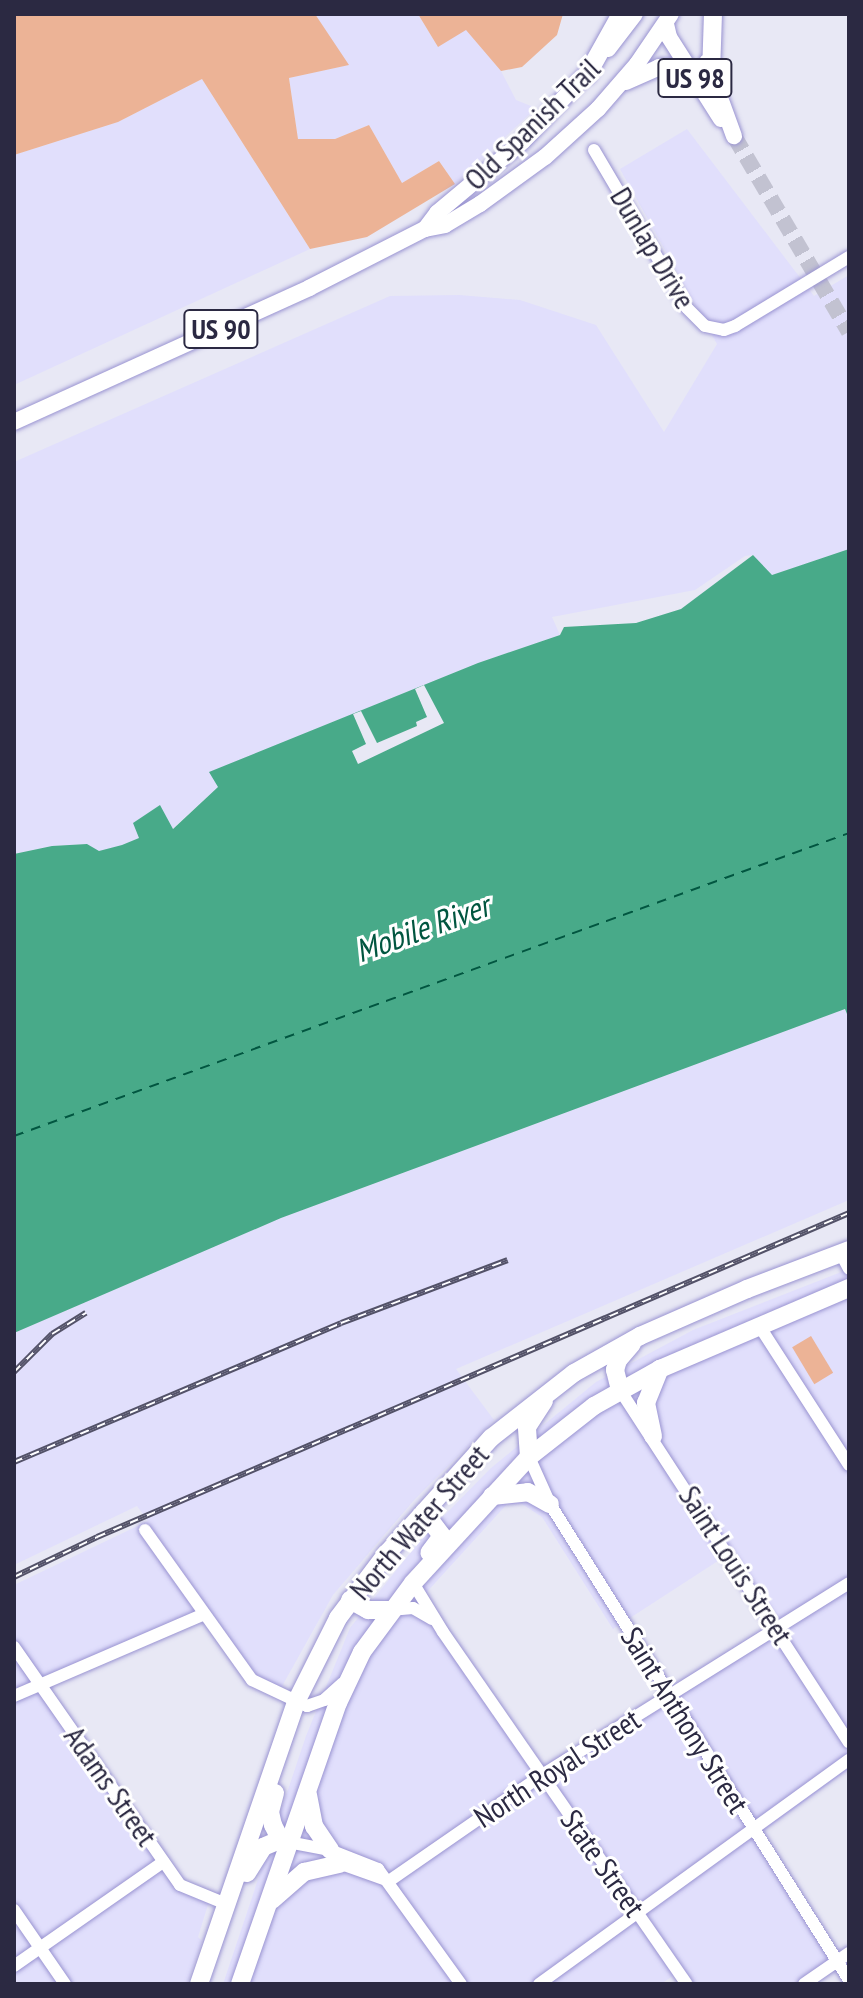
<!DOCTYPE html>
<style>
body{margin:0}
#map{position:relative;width:863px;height:1998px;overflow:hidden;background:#e8e8f5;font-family:"PT Sans Narrow",sans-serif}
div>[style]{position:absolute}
.built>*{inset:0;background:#e1dffc}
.green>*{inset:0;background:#ecb396;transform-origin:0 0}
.water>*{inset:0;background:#48aa89}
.pier>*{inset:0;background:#e8e8f5}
.ferry>*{height:2px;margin-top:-1px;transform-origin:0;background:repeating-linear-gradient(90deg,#015640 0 10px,transparent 0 18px)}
.major-tunnel>*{height:16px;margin-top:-8px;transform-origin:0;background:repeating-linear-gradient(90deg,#c2c2d1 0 16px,transparent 0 24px)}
.roads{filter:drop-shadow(0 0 2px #9993d1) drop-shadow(0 0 2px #9993d1)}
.minor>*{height:12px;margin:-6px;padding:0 6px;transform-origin:6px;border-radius:6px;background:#fff}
.major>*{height:16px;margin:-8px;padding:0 8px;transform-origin:8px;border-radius:8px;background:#fff}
.highway>*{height:18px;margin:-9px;padding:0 9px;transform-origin:9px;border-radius:9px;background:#fff}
.rail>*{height:6px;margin-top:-3px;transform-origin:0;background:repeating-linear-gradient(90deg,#fff 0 9px,#535268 0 18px);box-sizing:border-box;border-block:2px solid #535268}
span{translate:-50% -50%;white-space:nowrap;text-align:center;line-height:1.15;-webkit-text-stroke:6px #fff;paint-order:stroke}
.shield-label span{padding:2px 6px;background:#fff;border:2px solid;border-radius:6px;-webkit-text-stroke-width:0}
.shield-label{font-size:28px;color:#2b2942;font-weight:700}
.street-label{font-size:30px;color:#2b2942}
.water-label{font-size:32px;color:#015640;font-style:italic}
.frame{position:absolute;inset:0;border:16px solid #2b2942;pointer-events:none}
</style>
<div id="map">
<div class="built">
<div style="clip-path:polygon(315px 14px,418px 14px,438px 47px,466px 29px,501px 71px,516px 100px,536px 108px,455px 184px,439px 161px,402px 183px,369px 125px,335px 139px,298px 139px,289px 78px,348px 65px)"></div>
<div style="clip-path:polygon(202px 79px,310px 249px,14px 385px,14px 155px,118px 122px)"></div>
<div style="clip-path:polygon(687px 129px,814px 296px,849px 275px,849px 549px,772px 575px,753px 555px,745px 556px,695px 590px,552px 617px,560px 635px,478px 663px,210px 772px,218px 787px,172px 829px,159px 805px,140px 838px,122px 845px,99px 852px,87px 844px,52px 846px,14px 854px,14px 462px,390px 296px,459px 295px,520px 300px,596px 325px,664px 432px,717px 344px,620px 169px)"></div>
<div style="clip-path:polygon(845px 1009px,849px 1019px,849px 1200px,456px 1369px,494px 1420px,415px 1499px,333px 1595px,281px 1688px,256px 1679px,212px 1616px,48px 1687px,183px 1883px,211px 1895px,198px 1937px,202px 1941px,187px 1984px,14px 1984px,14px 1585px,148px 1521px,137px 1506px,14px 1565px,14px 1333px,281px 1218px)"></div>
<div style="clip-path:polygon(evenodd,849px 1269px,849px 1769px,761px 1833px,838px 1956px,849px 1949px,849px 1984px,830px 1960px,796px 1984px,681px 1984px,674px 1975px,661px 1984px,223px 1984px,306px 1736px,350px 1628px,423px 1537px,491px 1468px,596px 1382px,693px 1330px,849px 1269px,507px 1504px,522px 1504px,542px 1517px,613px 1629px,724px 1557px,768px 1626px,542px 1768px,425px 1594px,507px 1504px)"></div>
</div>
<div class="green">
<div style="clip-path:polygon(14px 14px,315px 14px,349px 65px,289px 78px,298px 139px,335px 139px,369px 125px,402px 183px,439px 161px,455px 184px,367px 237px,310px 249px,202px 79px,118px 122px,14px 155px)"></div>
<div style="clip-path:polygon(418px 14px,563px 14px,557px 35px,522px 67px,501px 71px,466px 30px,438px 47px)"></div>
<div style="left:811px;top:1336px;width:43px;height:22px;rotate:59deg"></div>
</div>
<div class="water">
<div style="clip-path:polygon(849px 549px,849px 1019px,845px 1009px,281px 1218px,14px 1333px,14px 854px,52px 846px,87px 844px,99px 851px,122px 845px,139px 838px,133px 823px,160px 805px,173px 829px,218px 787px,209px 772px,478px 663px,560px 635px,564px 627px,636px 623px,681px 609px,753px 555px,772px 575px)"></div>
</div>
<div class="pier">
<div style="clip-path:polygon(424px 685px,444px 723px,358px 764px,352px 751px,366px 744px,353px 714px,361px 711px,377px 743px,417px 726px,416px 722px,427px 717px,415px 689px)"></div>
</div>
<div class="ferry">
<div style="left:14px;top:1136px;width:888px;rotate:-19.94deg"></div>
</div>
<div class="major-tunnel">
<div style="left:734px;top:136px;width:227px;rotate:59.6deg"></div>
</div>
<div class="roads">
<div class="minor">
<div style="left:594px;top:150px;width:183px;rotate:59.5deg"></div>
<div style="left:687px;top:308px;width:25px;rotate:45deg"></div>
<div style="left:705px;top:326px;width:19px;rotate:12deg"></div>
<div style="left:724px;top:330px;width:12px;rotate:-20deg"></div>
<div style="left:735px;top:326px;width:133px;rotate:-31.2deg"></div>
<div style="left:840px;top:1252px;width:19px;rotate:62deg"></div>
<div style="left:760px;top:1327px;width:164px;rotate:57.2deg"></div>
<div style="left:620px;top:1390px;width:420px;rotate:57deg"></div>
<div style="left:529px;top:1457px;width:51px;rotate:65.9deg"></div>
<div style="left:550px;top:1504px;width:562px;rotate:57.86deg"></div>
<div style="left:145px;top:1530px;width:184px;rotate:54.5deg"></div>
<div style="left:252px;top:1680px;width:61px;rotate:25.3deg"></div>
<div style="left:307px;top:1706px;width:18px;rotate:-19deg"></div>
<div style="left:324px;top:1700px;width:25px;rotate:-42deg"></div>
<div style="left:413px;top:1583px;width:57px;rotate:58.5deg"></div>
<div style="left:443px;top:1632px;width:428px;rotate:55.3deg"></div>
<div style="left:390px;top:1610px;width:23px;rotate:-5deg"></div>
<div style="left:413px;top:1608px;width:22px;rotate:30deg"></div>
<div style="left:14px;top:1647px;width:290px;rotate:55.1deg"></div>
<div style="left:180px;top:1885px;width:50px;rotate:22.4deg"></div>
<div style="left:14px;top:1696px;width:207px;rotate:-23.3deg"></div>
<div style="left:288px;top:1842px;width:43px;rotate:10.8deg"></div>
<div style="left:330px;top:1850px;width:52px;rotate:21.6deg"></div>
<div style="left:378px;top:1869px;width:142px;rotate:54.2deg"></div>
<div style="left:336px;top:1862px;width:56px;rotate:19.7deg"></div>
<div style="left:389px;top:1881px;width:186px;rotate:-34.7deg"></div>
<div style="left:542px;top:1775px;width:362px;rotate:-32deg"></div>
<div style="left:14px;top:1910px;width:90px;rotate:55.4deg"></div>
<div style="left:14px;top:1966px;width:182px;rotate:-34.9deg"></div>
<div style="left:539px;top:1984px;width:382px;rotate:-35.9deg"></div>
<div style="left:804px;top:1984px;width:55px;rotate:-34.6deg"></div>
</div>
<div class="major">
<div style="left:666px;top:24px;width:13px;rotate:77deg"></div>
<div style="left:669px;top:37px;width:97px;rotate:57.6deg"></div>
<div style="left:608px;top:49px;width:44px;rotate:-52.4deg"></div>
<div style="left:707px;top:62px;width:79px;rotate:70deg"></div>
<div style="left:626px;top:82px;width:36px;rotate:-24deg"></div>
<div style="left:659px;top:67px;width:28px"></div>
<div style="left:425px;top:229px;width:20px;rotate:-53deg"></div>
<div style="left:437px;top:213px;width:112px;rotate:-39.9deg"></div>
<div style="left:523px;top:141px;width:102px;rotate:-46.6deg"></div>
<div style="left:14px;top:422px;width:324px;rotate:-24.4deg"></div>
<div style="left:309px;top:288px;width:130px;rotate:-27deg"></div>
<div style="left:425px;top:229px;width:20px;rotate:-11deg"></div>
<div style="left:445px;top:225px;width:41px;rotate:-31deg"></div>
<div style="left:480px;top:204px;width:80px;rotate:-35.9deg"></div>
<div style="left:545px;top:157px;width:72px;rotate:-42.2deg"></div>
<div style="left:598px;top:109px;width:60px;rotate:-49.1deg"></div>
<div style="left:637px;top:64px;width:60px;rotate:-55.8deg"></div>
</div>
<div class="highway">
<div style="left:711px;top:74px;width:60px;rotate:-88.1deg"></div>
<div style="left:587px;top:75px;width:70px;rotate:-60.9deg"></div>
<div style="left:620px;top:1390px;width:21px;rotate:-104deg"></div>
<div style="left:615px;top:1370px;width:10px;rotate:-73deg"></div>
<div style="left:618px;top:1360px;width:21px;rotate:-49deg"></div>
<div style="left:653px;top:1436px;width:34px;rotate:-102deg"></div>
<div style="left:646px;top:1403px;width:37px;rotate:-68deg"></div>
<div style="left:529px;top:1457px;width:30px;rotate:-94deg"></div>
<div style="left:527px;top:1427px;width:31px;rotate:-57deg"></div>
<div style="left:492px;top:1496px;width:36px;rotate:-6deg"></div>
<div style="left:528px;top:1492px;width:25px;rotate:29deg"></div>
<div style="left:424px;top:1512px;width:30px;rotate:53deg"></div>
<div style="left:442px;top:1536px;width:21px;rotate:127deg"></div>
<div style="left:350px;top:1600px;width:21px;rotate:29deg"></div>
<div style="left:368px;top:1610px;width:22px"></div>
<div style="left:275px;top:1793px;width:20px;rotate:105deg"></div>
<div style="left:270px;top:1812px;width:13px;rotate:77deg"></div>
<div style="left:273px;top:1825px;width:13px;rotate:63deg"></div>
<div style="left:279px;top:1837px;width:10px;rotate:29deg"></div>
<div style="left:308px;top:1795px;width:32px;rotate:79deg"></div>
<div style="left:314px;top:1826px;width:29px;rotate:56deg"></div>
<div style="left:247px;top:1873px;width:31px;rotate:-58deg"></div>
<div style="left:263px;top:1847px;width:15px;rotate:-23deg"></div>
<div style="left:277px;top:1841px;width:11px;rotate:5deg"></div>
<div style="left:272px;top:1900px;width:43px;rotate:-41.2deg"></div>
<div style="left:304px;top:1872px;width:37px;rotate:-13deg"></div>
<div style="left:199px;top:1984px;width:298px;rotate:-71deg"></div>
<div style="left:296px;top:1702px;width:94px;rotate:-63.4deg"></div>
<div style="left:338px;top:1618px;width:83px;rotate:-52.9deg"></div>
<div style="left:388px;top:1552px;width:154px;rotate:-47.9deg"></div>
<div style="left:491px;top:1438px;width:105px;rotate:-38.1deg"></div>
<div style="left:574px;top:1373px;width:76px;rotate:-29.3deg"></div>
<div style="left:640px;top:1336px;width:117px;rotate:-23.7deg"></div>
<div style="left:747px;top:1289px;width:109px;rotate:-20.9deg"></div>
<div style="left:240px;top:1984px;width:298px;rotate:-70.8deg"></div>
<div style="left:338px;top:1703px;width:56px;rotate:-64.8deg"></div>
<div style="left:362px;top:1652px;width:86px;rotate:-53.5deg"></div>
<div style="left:413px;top:1583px;width:171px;rotate:-47.4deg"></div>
<div style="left:529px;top:1457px;width:83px;rotate:-38.1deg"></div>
<div style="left:594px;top:1406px;width:76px;rotate:-29.3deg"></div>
<div style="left:660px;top:1369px;width:206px;rotate:-23.2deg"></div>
</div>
</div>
<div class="rail">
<div style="left:14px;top:1372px;width:54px;rotate:-45deg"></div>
<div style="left:52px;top:1334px;width:40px;rotate:-32deg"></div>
<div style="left:14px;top:1462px;width:355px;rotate:-23deg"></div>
<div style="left:341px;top:1323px;width:178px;rotate:-20.7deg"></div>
<div style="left:14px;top:1577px;width:92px;rotate:-25.7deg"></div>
<div style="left:97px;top:1537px;width:819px;rotate:-23.31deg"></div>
</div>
<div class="shield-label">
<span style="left:695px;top:78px">US 98</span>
<span style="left:221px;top:329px">US 90</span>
</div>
<div class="street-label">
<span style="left:532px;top:124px;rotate:-44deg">Old Spanish Trail</span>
<span style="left:653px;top:248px;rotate:59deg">Dunlap Drive</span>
<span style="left:419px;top:1522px;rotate:-49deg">North Water Street</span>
<span style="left:736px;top:1565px;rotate:57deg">Saint Louis Street</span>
<span style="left:685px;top:1720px;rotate:58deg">Saint Anthony Street</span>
<span style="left:557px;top:1768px;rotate:-33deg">North Royal Street</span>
<span style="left:111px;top:1786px;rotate:55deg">Adams Street</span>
<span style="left:603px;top:1863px;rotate:55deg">State Street</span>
</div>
<div class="water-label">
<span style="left:422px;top:928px;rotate:-20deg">Mobile River</span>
</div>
<div class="frame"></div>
</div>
